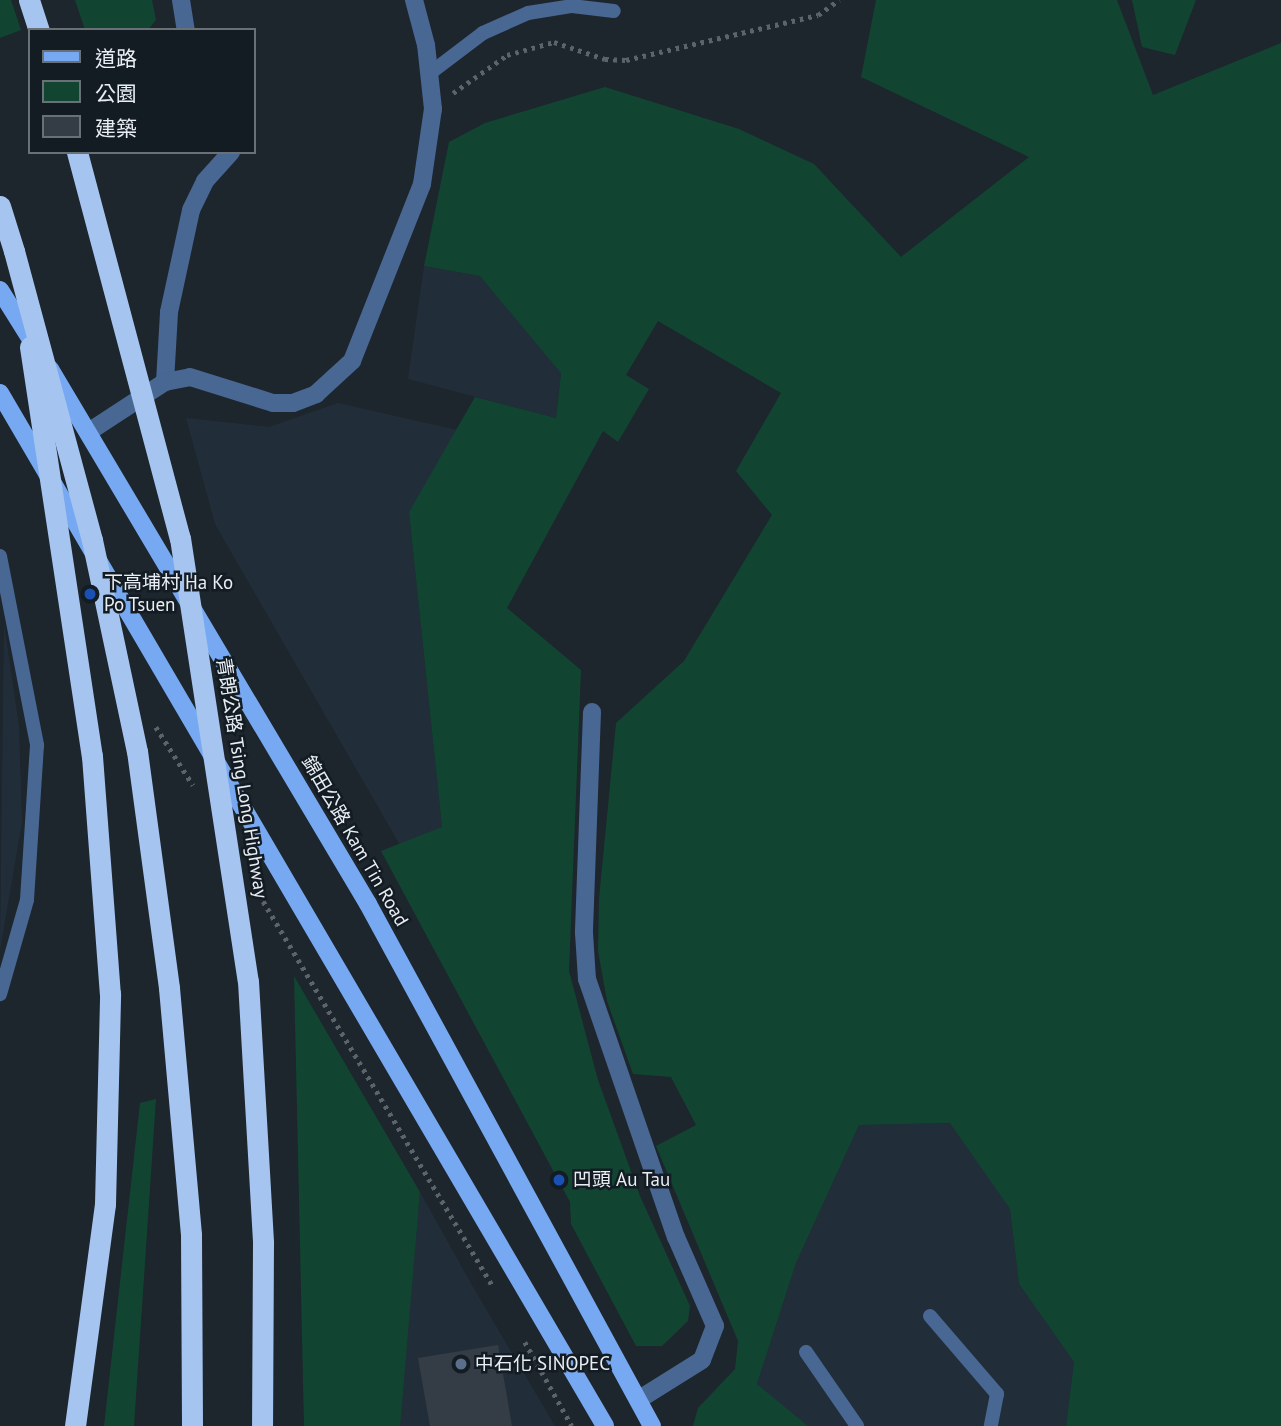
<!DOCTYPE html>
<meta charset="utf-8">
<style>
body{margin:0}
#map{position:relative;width:1281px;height:1426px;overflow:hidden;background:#1d252d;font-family:"PT Sans","Noto Sans TC",sans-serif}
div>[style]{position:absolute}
.built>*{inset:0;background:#212e3a}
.green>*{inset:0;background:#124531}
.building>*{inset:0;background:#343d45}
.path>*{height:4.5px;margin-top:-2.25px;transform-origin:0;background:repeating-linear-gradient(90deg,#5c636a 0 3.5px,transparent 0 8.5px)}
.service>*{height:14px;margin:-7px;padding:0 7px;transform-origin:7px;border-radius:7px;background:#486793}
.minor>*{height:18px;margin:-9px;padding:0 9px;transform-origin:9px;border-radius:9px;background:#486793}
.primary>*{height:18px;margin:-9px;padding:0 9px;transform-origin:9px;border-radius:9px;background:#76a9f2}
.motorway>*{height:21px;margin:-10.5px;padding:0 10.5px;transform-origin:10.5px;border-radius:10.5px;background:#a5c4ef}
.motorway-bridge>*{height:21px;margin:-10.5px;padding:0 10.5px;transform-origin:10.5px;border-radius:10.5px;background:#a5c4ef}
.dots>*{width:19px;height:19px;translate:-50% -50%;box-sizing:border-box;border:4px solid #141c23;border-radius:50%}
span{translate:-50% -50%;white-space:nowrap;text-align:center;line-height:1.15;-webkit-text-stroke:5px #141c23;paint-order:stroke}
.poi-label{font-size:19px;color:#e8eef3}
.left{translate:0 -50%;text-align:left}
.street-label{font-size:19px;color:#e8eef3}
.legend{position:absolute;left:28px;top:28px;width:228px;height:126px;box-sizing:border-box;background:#141c23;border:2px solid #697076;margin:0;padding:9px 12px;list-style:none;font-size:21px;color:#e8eef3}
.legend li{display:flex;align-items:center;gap:14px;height:35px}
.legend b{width:35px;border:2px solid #697076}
</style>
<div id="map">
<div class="built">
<div style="clip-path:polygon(424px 266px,480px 276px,561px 372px,556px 418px,408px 379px)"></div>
<div style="clip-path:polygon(338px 403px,457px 430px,409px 512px,442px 827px,400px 845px,215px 524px,186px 418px,269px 427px)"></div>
<div style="clip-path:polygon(4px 624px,19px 726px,22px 822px,0 950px)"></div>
<div style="clip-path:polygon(951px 1123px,1010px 1209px,1019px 1284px,1074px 1362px,1066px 1426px,808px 1426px,757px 1384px,796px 1263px,859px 1125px)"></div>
<div style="clip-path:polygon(420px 1192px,473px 1287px,555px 1426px,399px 1426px)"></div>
</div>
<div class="green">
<div style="clip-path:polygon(0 0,11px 0,21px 30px,0 38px)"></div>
<div style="clip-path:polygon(75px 0,152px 0,156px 20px,148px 30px,85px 30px)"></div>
<div style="clip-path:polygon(876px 0,1117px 0,1153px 95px,1281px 43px,1281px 1426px,1066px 1426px,1074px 1362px,1019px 1284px,1010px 1209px,950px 1123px,859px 1125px,796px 1263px,757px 1384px,808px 1426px,693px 1426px,698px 1408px,735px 1369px,738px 1341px,656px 1146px,696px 1125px,671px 1077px,633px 1074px,607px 1001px,598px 951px,599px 899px,616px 723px,684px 661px,772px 515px,736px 471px,781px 393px,658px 321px,626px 375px,649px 389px,618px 442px,603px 431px,507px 608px,581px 670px,569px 971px,598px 1080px,640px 1196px,690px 1306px,688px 1321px,662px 1346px,636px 1346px,571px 1224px,570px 1202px,381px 851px,442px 827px,409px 512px,475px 397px,556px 418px,561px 373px,480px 276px,424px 266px,449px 142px,485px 123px,605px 87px,739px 129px,814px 164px,901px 257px,1029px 157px,861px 77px)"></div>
<div style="clip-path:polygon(1132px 0,1196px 0,1175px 55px,1142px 47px)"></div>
<div style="clip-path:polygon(294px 976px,420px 1192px,400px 1426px,304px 1426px)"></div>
<div style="clip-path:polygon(156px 1099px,134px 1426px,104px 1426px,140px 1103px)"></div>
</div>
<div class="building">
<div style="clip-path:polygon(498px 1345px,512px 1426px,430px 1426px,418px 1358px)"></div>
</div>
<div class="path">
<div style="left:453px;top:93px;width:66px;rotate:-35.1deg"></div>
<div style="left:507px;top:55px;width:49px;rotate:-15.5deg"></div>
<div style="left:554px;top:42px;width:54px;rotate:18.4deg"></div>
<div style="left:605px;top:59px;width:21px;rotate:3deg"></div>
<div style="left:626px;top:60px;width:197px;rotate:-13.2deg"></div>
<div style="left:818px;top:15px;width:26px;rotate:-36deg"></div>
<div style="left:156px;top:727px;width:69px;rotate:57.5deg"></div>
<div style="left:259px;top:894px;width:457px;rotate:59.2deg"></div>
<div style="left:525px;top:1342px;width:96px;rotate:60.8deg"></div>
</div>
<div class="service">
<div style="left:429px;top:74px;width:68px;rotate:-37.2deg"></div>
<div style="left:483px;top:33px;width:49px;rotate:-24deg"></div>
<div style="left:528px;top:13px;width:45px;rotate:-9deg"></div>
<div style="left:572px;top:6px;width:42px;rotate:6.8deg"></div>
<div style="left:0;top:556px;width:193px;rotate:78.9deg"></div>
<div style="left:37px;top:745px;width:155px;rotate:93.7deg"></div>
<div style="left:27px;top:900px;width:98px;rotate:106deg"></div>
<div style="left:930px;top:1316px;width:103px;rotate:49.3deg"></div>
<div style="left:997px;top:1394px;width:33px;rotate:101deg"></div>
<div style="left:806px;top:1352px;width:90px;rotate:55.4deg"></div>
</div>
<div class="minor">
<div style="left:181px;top:0;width:30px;rotate:81deg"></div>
<div style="left:165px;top:382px;width:70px;rotate:-86.7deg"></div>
<div style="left:169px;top:312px;width:104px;rotate:-77.8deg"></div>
<div style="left:191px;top:210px;width:32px;rotate:-64deg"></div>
<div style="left:205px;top:181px;width:39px;rotate:-48deg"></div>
<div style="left:90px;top:431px;width:90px;rotate:-33.2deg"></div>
<div style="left:165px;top:382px;width:25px;rotate:-11deg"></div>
<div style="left:190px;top:377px;width:87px;rotate:17.4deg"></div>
<div style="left:273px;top:403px;width:20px"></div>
<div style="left:293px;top:403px;width:25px;rotate:-21deg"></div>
<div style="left:316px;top:394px;width:49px;rotate:-42.5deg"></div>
<div style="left:352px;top:361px;width:190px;rotate:-68.4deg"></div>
<div style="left:422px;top:184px;width:76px;rotate:-81.7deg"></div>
<div style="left:433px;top:109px;width:64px;rotate:-96.2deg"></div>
<div style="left:426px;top:45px;width:47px;rotate:-104.9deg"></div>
<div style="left:592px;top:712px;width:221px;rotate:92.1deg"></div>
<div style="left:584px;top:933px;width:46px;rotate:86.3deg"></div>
<div style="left:587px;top:979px;width:273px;rotate:71deg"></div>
<div style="left:676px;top:1237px;width:97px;rotate:66.3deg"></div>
<div style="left:715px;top:1326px;width:36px;rotate:111deg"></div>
<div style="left:702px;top:1360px;width:75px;rotate:148deg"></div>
</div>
<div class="primary">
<div style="left:0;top:290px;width:66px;rotate:58deg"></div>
<div style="left:50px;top:369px;width:622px;rotate:59.27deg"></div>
<div style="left:368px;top:904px;width:594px;rotate:61.45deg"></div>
<div style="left:0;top:393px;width:1197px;rotate:59.64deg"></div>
</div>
<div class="motorway">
<div style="left:29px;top:0;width:32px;rotate:72deg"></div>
<div style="left:0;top:206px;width:47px;rotate:72.7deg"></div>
<div style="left:248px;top:981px;width:262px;rotate:86.7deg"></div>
<div style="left:263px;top:1243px;width:183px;rotate:90.3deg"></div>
<div style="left:169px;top:988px;width:247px;rotate:84.9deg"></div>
<div style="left:191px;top:1234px;width:192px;rotate:89.7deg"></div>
<div style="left:75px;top:1426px;width:224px;rotate:-82.3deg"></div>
<div style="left:105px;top:1204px;width:210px;rotate:-88.6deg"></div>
</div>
<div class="motorway-bridge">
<div style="left:77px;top:152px;width:400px;rotate:75.1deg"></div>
<div style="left:180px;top:538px;width:448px;rotate:81.3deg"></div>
<div style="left:14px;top:251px;width:299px;rotate:74.9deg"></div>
<div style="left:92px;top:540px;width:216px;rotate:78deg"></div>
<div style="left:137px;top:751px;width:239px;rotate:82.3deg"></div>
<div style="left:30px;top:347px;width:414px;rotate:81.4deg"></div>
<div style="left:92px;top:756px;width:239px;rotate:85.7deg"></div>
</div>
<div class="dots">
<div style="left:90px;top:594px;background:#1a4fb4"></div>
<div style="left:559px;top:1180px;background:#1a4fb4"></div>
<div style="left:461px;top:1364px;background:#5c6f8a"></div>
</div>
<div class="poi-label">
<span class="left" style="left:104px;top:594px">下高埔村 Ha Ko<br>Po Tsuen</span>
<span class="left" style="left:573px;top:1180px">凹頭 Au Tau</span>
<span class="left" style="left:475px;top:1364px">中石化 SINOPEC</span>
</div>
<div class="street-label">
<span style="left:242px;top:778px;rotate:81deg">青朗公路 Tsing Long Highway</span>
<span style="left:355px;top:841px;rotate:60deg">錦田公路 Kam Tin Road</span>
</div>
<ul class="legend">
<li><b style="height:9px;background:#76a9f2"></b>道路</li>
<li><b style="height:19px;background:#124531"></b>公園</li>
<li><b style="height:19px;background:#343d45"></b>建築</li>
</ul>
</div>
